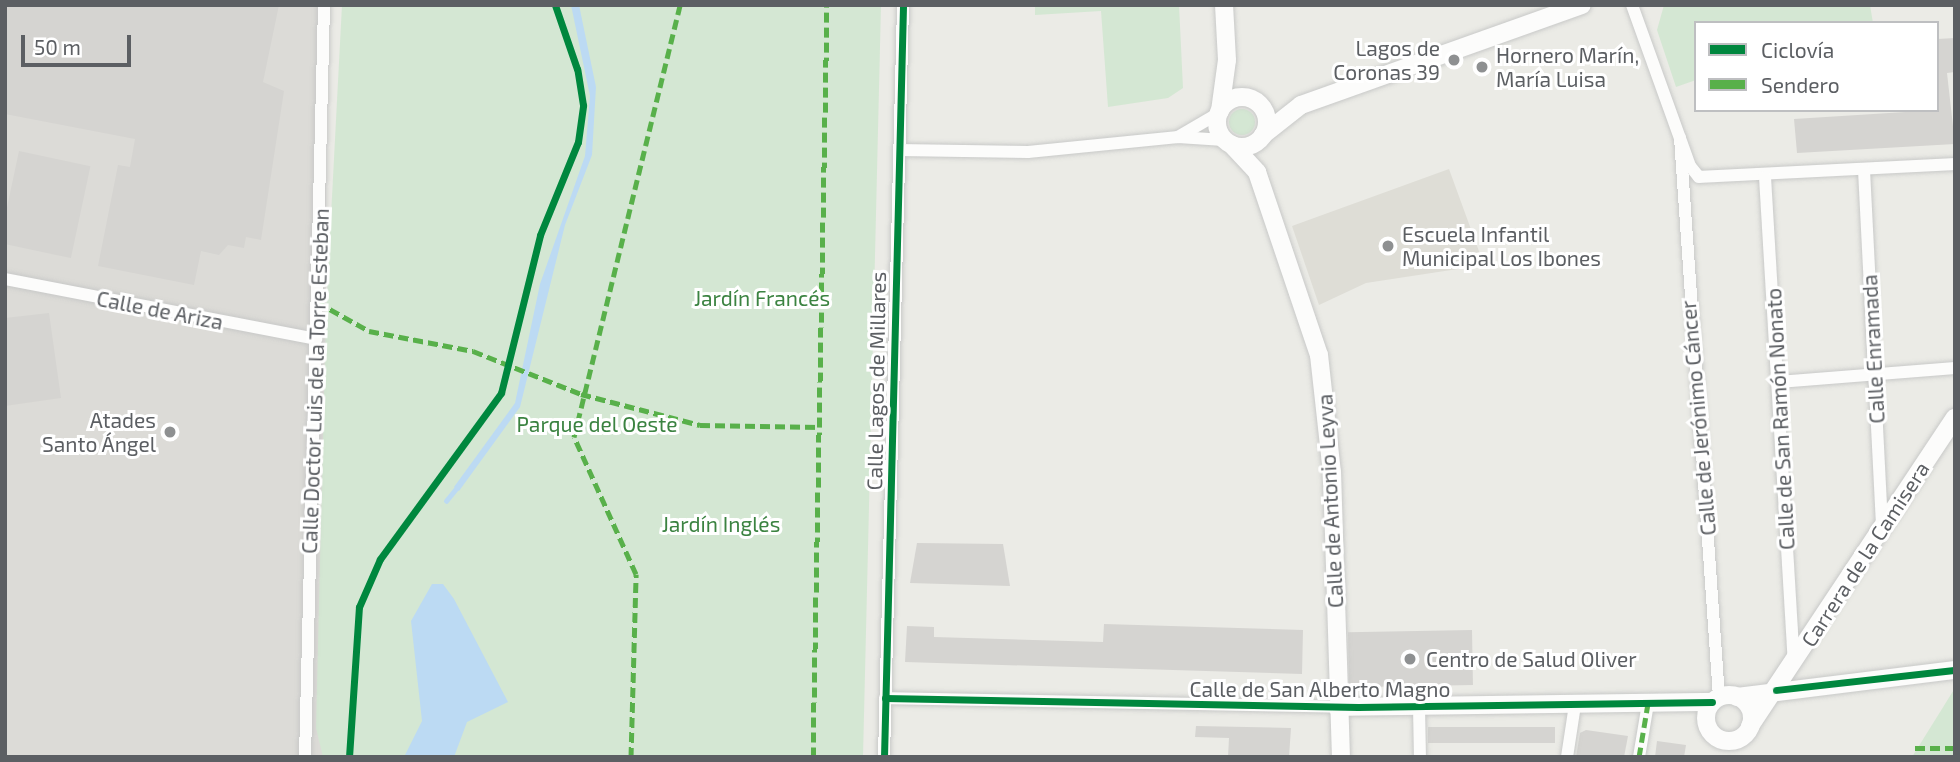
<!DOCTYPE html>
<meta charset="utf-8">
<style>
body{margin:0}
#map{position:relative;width:1960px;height:762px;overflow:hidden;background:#ebebe6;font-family:"Exo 2",sans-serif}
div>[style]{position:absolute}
.industrial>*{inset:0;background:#dcdbd7;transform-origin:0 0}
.education>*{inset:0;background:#deddd6}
.green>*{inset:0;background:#d4e7d3}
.round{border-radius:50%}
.water>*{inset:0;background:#bcdaf3}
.stream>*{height:4.5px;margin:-2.25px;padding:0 2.25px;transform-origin:2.25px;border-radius:2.25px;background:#bcdaf3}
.building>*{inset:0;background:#d5d4d1;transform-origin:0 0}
.roads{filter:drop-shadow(0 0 2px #c8c9c8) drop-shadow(0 0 2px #c8c9c8)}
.street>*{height:12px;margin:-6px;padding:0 6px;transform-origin:6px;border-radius:6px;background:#fcfcfb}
.secondary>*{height:18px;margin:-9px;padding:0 9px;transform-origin:9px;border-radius:9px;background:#fcfcfb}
.secondary>.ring{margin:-9px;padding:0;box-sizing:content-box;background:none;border:18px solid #fcfcfb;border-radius:50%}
.quiet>*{height:5px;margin-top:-2.5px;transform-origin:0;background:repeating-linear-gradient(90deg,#58b04a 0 10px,transparent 0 15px)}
.cycleway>*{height:7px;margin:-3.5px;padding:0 3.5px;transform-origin:3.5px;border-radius:3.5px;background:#00873e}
.dots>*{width:19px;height:19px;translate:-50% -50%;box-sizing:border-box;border:4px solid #fff;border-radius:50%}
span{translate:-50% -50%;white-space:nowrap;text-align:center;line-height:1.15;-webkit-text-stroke:6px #fff;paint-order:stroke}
.poi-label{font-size:21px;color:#5c5f63}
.right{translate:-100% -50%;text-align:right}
.left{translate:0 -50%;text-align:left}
.park-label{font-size:21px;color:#3b8341}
.street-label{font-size:21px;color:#5c5f63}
.frame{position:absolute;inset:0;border:7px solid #5c5f63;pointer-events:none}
.legend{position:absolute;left:1694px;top:21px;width:245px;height:91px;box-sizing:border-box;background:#fff;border:2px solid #bebfc1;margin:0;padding:9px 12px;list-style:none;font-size:21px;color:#5c5f63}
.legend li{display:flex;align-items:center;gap:14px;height:35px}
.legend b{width:35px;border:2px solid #bebfc1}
.scale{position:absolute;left:21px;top:35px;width:110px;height:32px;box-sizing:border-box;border:4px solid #5c5f63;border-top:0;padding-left:9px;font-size:21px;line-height:24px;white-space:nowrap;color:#5c5f63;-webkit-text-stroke:5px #fff;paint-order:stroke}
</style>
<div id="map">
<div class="industrial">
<div style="left:5px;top:5px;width:321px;height:752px"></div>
</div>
<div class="education">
<div style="clip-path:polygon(1449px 169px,1484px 265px,1366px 283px,1319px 305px,1292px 226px)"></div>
</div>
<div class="green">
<div style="clip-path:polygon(342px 5px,881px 5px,863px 757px,323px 757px,316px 728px,326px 312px)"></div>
<div style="clip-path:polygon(1035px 5px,1179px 5px,1183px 88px,1168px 98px,1108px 107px,1101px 11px,1035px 15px)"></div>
<div style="clip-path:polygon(1664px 5px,1870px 5px,1873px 23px,1696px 23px,1696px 80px,1676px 87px,1657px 30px)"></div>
<div class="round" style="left:1229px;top:109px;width:26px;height:26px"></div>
<div style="clip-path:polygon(1955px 688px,1955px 757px,1912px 757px)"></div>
</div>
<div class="water">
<div style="clip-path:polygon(571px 5px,579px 5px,596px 87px,592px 155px,565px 225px,520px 407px,459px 491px,454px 487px,515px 403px,540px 284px,585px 156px,590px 96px)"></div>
<div style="clip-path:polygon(432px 584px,443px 584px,454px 599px,508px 702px,467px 722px,454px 757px,404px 757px,422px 721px,411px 621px)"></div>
</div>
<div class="stream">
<div style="left:446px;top:501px;width:21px;rotate:-51deg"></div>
</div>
<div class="building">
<div style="clip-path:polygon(5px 5px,279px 5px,263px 82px,284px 91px,261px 240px,246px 237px,244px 248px,228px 245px,219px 255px,201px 251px,194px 285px,98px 266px,118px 165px,130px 167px,135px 139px,5px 114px)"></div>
<div style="clip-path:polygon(1955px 38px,1955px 72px,1947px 73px,1955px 144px,1797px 153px,1794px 119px,1937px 110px,1937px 39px)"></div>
<div style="left:19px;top:151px;width:73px;height:94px;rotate:12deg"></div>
<div style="clip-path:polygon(49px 313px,61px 398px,5px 406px,5px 318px)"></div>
<div style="clip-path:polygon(917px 543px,1003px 544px,1010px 586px,910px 583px)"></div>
<div style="clip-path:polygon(1104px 624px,1303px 630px,1302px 674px,905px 662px,907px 626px,934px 627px,934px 637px,1103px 642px)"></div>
<div style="left:1472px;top:630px;width:55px;height:124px;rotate:89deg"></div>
<div style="clip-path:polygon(1196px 726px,1291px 728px,1289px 757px,1228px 757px,1229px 738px,1195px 737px)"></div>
<div style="left:1555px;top:727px;width:16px;height:127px;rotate:90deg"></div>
<div style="clip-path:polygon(1586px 730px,1628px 736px,1624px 757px,1576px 757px,1580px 733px)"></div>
<div style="clip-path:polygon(1657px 741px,1686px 745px,1684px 757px,1655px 757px)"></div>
</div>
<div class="roads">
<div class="street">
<div style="left:1632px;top:5px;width:171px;rotate:70.2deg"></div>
<div style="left:1690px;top:166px;width:14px;rotate:51deg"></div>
<div style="left:1699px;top:177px;width:256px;rotate:-2.9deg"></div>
<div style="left:1178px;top:137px;width:48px;rotate:-30.3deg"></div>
<div style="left:1680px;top:138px;width:560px;rotate:86.01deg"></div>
<div style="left:899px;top:150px;width:129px;rotate:0.9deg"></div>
<div style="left:1028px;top:152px;width:151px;rotate:-5.7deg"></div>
<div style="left:1178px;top:137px;width:46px;rotate:3.7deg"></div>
<div style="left:1864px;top:170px;width:359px;rotate:87.1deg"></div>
<div style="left:1765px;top:177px;width:483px;rotate:86.6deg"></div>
<div style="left:5px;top:279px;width:317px;rotate:10.9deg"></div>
<div style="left:1778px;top:382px;width:178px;rotate:-4.5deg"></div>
<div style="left:885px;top:698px;width:452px;rotate:1.1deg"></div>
<div style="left:1419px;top:707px;width:50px;rotate:88.9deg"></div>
<div style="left:305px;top:757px;width:752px;rotate:-88.55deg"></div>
<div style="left:884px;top:757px;width:752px;rotate:-88.55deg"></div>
<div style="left:1567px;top:757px;width:53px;rotate:-81.3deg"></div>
<div style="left:1639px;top:757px;width:55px;rotate:-80.5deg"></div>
</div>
<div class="secondary">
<div class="ring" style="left:1217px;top:97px;width:32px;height:32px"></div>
<div style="left:1220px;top:111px;width:51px;rotate:-82.2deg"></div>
<div style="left:1227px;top:60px;width:55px;rotate:-93.1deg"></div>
<div style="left:1263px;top:135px;width:48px;rotate:-38.3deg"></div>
<div style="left:1301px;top:105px;width:298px;rotate:-19.6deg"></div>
<div style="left:1232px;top:145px;width:37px;rotate:47deg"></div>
<div style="left:1257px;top:172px;width:193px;rotate:71.3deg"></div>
<div style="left:1319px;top:355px;width:118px;rotate:83.7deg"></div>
<div style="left:1332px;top:472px;width:285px;rotate:88.2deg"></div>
<div class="ring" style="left:1706px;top:695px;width:28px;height:28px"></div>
<div style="left:1737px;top:697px;width:220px;rotate:-7.1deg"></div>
<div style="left:1337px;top:707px;width:375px;rotate:-0.8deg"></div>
<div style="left:1750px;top:726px;width:370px;rotate:-56.4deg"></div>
</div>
</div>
<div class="quiet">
<div style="left:317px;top:302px;width:60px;rotate:29.1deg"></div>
<div style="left:369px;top:331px;width:106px;rotate:10.9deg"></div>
<div style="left:473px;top:351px;width:116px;rotate:21.7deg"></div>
<div style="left:581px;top:394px;width:123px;rotate:14.6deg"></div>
<div style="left:700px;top:425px;width:120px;rotate:1deg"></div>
<div style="left:1915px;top:748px;width:40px"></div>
<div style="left:631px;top:757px;width:183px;rotate:-88.4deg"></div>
<div style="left:636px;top:574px;width:150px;rotate:-114.3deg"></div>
<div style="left:574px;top:437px;width:445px;rotate:-76.2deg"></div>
<div style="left:813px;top:757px;width:752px;rotate:-88.93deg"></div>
<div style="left:1639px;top:757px;width:55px;rotate:-80.5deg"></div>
</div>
<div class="cycleway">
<div style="left:1776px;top:690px;width:180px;rotate:-6.4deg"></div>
<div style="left:885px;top:698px;width:473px;rotate:1.1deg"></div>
<div style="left:1358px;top:707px;width:354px;rotate:-0.8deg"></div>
<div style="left:349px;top:757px;width:150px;rotate:-86.2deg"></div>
<div style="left:359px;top:607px;width:52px;rotate:-66.4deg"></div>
<div style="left:380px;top:559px;width:205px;rotate:-53.9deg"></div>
<div style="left:501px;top:393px;width:163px;rotate:-76.1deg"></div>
<div style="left:540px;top:235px;width:100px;rotate:-67.8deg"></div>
<div style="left:578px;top:142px;width:37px;rotate:-82deg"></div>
<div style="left:583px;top:105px;width:36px;rotate:-99deg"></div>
<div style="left:577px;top:69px;width:68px;rotate:-109deg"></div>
<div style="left:884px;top:757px;width:752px;rotate:-88.55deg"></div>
</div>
<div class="dots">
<div style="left:1454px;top:60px;background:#8e9091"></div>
<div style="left:1482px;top:67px;background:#8e9091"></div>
<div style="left:1388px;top:246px;background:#8e9091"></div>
<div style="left:170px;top:432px;background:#8e9091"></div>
<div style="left:1410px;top:659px;background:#8e9091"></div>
</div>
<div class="poi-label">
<span class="right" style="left:1440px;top:60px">Lagos de<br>Coronas 39</span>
<span class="left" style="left:1496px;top:67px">Hornero Marín,<br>María Luisa</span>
<span class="left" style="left:1402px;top:246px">Escuela Infantil<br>Municipal Los Ibones</span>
<span class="right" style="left:156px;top:432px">Atades<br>Santo Ángel</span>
<span class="left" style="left:1426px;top:659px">Centro de Salud Oliver</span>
</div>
<div class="park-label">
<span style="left:762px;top:298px">Jardín Francés</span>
<span style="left:597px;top:424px">Parque del Oeste</span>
<span style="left:721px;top:524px">Jardín Inglés</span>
</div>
<div class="street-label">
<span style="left:160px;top:310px;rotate:11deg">Calle de Ariza</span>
<span style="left:1873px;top:349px;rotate:-93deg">Calle Enramada</span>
<span style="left:315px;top:381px;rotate:-88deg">Calle Doctor Luis de la Torre Esteban</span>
<span style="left:876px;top:381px;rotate:-89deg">Calle Lagos de Millares</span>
<span style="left:1698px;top:418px;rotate:-95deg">Calle de Jerónimo Cáncer</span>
<span style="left:1780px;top:419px;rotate:-93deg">Calle de San Ramón Nonato</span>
<span style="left:1330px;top:501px;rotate:-93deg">Calle de Antonio Leyva</span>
<span style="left:1865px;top:554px;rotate:-57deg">Carrera de la Camisera</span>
<span style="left:1320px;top:689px">Calle de San Alberto Magno</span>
</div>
<div class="frame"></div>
<ul class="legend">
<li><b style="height:9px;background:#00873e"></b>Ciclovía</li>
<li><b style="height:9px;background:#58b04a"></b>Sendero</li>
</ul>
<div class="scale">50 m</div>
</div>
